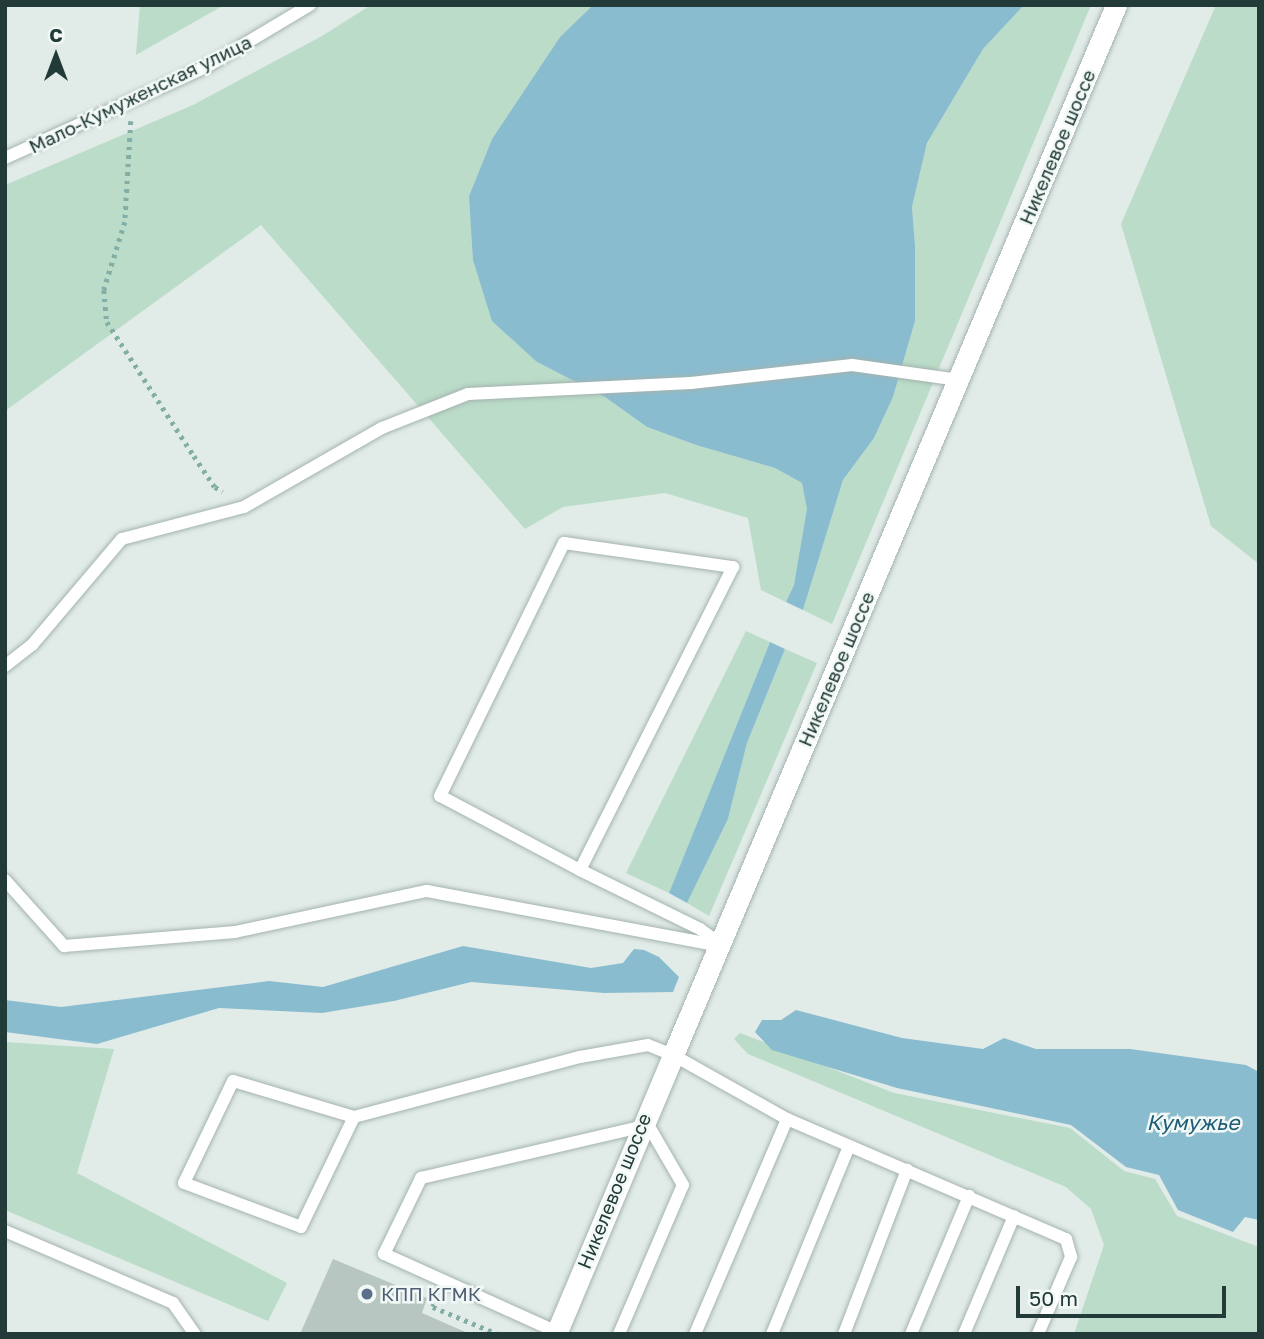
<!DOCTYPE html>
<meta charset="utf-8">
<style>
body{margin:0}
#map{position:relative;width:1264px;height:1339px;overflow:hidden;background:#e1ebe8;font-family:"Golos Text",sans-serif}
div>[style]{position:absolute}
.green>*{inset:0;background:#badcc8}
.water>*{inset:0;background:#8abccf}
.building>*{inset:0;background:#b7c6c1}
.path>*{height:4.5px;margin-top:-2.25px;transform-origin:0;background:repeating-linear-gradient(90deg,#82aea6 0 3.5px,transparent 0 8.5px)}
.roads{filter:drop-shadow(0 0 2px #a4b3b0) drop-shadow(0 0 2px #a4b3b0)}
.lane>*{height:12px;margin:-6px;padding:0 6px;transform-origin:6px;border-radius:6px;background:#fff}
.street>*{height:21px;margin:-10.5px;padding:0 10.5px;transform-origin:10.5px;border-radius:10.5px;background:#fff}
.secondary>*{height:21px;margin:-10.5px;padding:0 10.5px;transform-origin:10.5px;border-radius:10.5px;background:#fff}
.dots>*{width:19px;height:19px;translate:-50% -50%;box-sizing:border-box;border:4px solid #f1f8f5;border-radius:50%}
span{translate:-50% -50%;white-space:nowrap;text-align:center;line-height:1.15;-webkit-text-stroke:5px #f1f8f5;paint-order:stroke}
.street-label{font-size:19px;color:#223b38}
.service-label{font-size:19px;color:#4e5e75}
.left{translate:0 -50%;text-align:left}
.water-label{font-size:21px;color:#1e5c76;font-style:italic}
.frame{position:absolute;inset:0;border:7px solid #223b38;pointer-events:none}
.north{position:absolute;left:21px;top:21px;width:70px;height:70px;-webkit-text-stroke:5px #f1f8f5;paint-order:stroke;rotate:0deg;font-size:19px;font-weight:700;line-height:28px;text-align:center;color:#223b38}
.north::after{content:'';display:block;margin:auto;width:24px;height:32px;background:#223b38;clip-path:polygon(50% 0,100% 100%,50% 72%,0 100%)}
.scale{position:absolute;left:1016px;top:1286px;width:210px;height:32px;box-sizing:border-box;border:4px solid #223b38;border-top:0;padding-left:9px;font-size:21px;line-height:24px;white-space:nowrap;color:#223b38;-webkit-text-stroke:5px #f1f8f5;paint-order:stroke}
</style>
<div id="map">
<div class="green">
<div style="clip-path:polygon(140px 5px,224px 5px,136px 55px)"></div>
<div style="clip-path:polygon(371px 5px,593px 5px,560px 37px,492px 139px,469px 196px,537px 362px,605px 397px,647px 427px,696px 445px,775px 468px,802px 483px,808px 509px,794px 585px,786px 602px,761px 590px,748px 518px,665px 493px,563px 507px,525px 529px,261px 225px,5px 411px,5px 185px,193px 105px,322px 36px)"></div>
<div style="clip-path:polygon(1024px 5px,1091px 5px,832px 624px,803px 610px,843px 480px,874px 438px,893px 397px,915px 321px,915px 245px,912px 207px,927px 143px,983px 49px)"></div>
<div style="clip-path:polygon(1216px 5px,1259px 5px,1259px 564px,1211px 526px,1121px 224px)"></div>
<div style="clip-path:polygon(746px 631px,770px 642px,669px 893px,626px 873px)"></div>
<div style="clip-path:polygon(785px 649px,817px 663px,709px 916px,687px 903px,728px 819px,747px 743px)"></div>
<div style="clip-path:polygon(740px 1033px,894px 1093px,1070px 1128px,1124px 1171px,1155px 1179px,1177px 1216px,1259px 1247px,1259px 1334px,1074px 1334px,1104px 1245px,1091px 1209px,1066px 1187px,748px 1054px,734px 1039px)"></div>
<div style="clip-path:polygon(5px 1042px,114px 1049px,77px 1173px,287px 1283px,268px 1321px,5px 1210px)"></div>
</div>
<div class="water">
<div style="clip-path:polygon(593px 5px,1024px 5px,983px 49px,927px 143px,912px 207px,915px 245px,915px 321px,893px 397px,874px 438px,843px 480px,803px 610px,786px 602px,794px 585px,807px 509px,802px 483px,775px 468px,696px 445px,647px 427px,605px 397px,537px 362px,492px 321px,473px 260px,469px 196px,492px 139px,560px 37px)"></div>
<div style="clip-path:polygon(770px 642px,785px 649px,747px 743px,728px 819px,687px 903px,669px 893px)"></div>
<div style="clip-path:polygon(463px 946px,591px 968px,623px 963px,634px 949px,644px 950px,659px 957px,679px 977px,673px 992px,604px 993px,471px 982px,394px 1001px,322px 1013px,219px 1008px,97px 1044px,5px 1032px,5px 1000px,61px 1007px,269px 981px,323px 987px)"></div>
<div style="clip-path:polygon(796px 1010px,902px 1038px,983px 1049px,1004px 1038px,1036px 1049px,1130px 1049px,1246px 1065px,1259px 1072px,1259px 1220px,1245px 1217px,1233px 1232px,1178px 1210px,1159px 1175px,1126px 1167px,1071px 1125px,897px 1088px,772px 1050px,755px 1032px,762px 1020px,781px 1020px)"></div>
</div>
<div class="building">
<div style="clip-path:polygon(333px 1259px,427px 1298px,422px 1313px,470px 1334px,300px 1334px)"></div>
</div>
<div class="path">
<div style="left:131px;top:121px;width:101px;rotate:93.4deg"></div>
<div style="left:125px;top:222px;width:71px;rotate:107.2deg"></div>
<div style="left:104px;top:290px;width:32px;rotate:85deg"></div>
<div style="left:107px;top:322px;width:160px;rotate:57deg"></div>
<div style="left:194px;top:456px;width:37px;rotate:56deg"></div>
<div style="left:215px;top:487px;width:9px;rotate:32deg"></div>
<div style="left:438px;top:1297px;width:11px;rotate:117deg"></div>
<div style="left:433px;top:1307px;width:70px;rotate:22.6deg"></div>
</div>
<div class="roads">
<div class="lane">
<div style="left:5px;top:158px;width:221px;rotate:-24.4deg"></div>
<div style="left:206px;top:67px;width:121px;rotate:-30.8deg"></div>
<div style="left:564px;top:543px;width:171px;rotate:8.1deg"></div>
<div style="left:733px;top:567px;width:339px;rotate:116.8deg"></div>
<div style="left:580px;top:870px;width:158px;rotate:-152.1deg"></div>
<div style="left:440px;top:796px;width:282px;rotate:-63.9deg"></div>
<div style="left:5px;top:666px;width:34px;rotate:-38deg"></div>
<div style="left:32px;top:645px;width:139px;rotate:-49.7deg"></div>
<div style="left:122px;top:539px;width:126px;rotate:-14.7deg"></div>
<div style="left:244px;top:507px;width:159px;rotate:-29.8deg"></div>
<div style="left:382px;top:428px;width:92px;rotate:-21.6deg"></div>
<div style="left:468px;top:394px;width:223px;rotate:-2.8deg"></div>
<div style="left:691px;top:383px;width:162px;rotate:-6.4deg"></div>
<div style="left:852px;top:365px;width:108px;rotate:8deg"></div>
<div style="left:580px;top:870px;width:134px;rotate:26.2deg"></div>
<div style="left:700px;top:929px;width:24px;rotate:36deg"></div>
<div style="left:5px;top:880px;width:89px;rotate:48.2deg"></div>
<div style="left:64px;top:946px;width:172px;rotate:-4.7deg"></div>
<div style="left:235px;top:932px;width:196px;rotate:-12.1deg"></div>
<div style="left:427px;top:891px;width:299px;rotate:10.6deg"></div>
<div style="left:354px;top:1117px;width:126px;rotate:-163.4deg"></div>
<div style="left:233px;top:1081px;width:113px;rotate:115.7deg"></div>
<div style="left:184px;top:1183px;width:125px;rotate:20.6deg"></div>
<div style="left:301px;top:1227px;width:122px;rotate:-64.3deg"></div>
<div style="left:354px;top:1117px;width:234px;rotate:-14.9deg"></div>
<div style="left:580px;top:1057px;width:69px;rotate:-10deg"></div>
<div style="left:648px;top:1045px;width:27px;rotate:22deg"></div>
<div style="left:673px;top:1055px;width:131px;rotate:29.3deg"></div>
<div style="left:787px;top:1119px;width:304px;rotate:23.3deg"></div>
<div style="left:1066px;top:1239px;width:19px;rotate:74deg"></div>
<div style="left:1071px;top:1257px;width:84px;rotate:113.2deg"></div>
<div style="left:5px;top:1231px;width:183px;rotate:23.2deg"></div>
<div style="left:173px;top:1303px;width:38px;rotate:55deg"></div>
<div style="left:557px;top:1332px;width:190px;rotate:-155.7deg"></div>
<div style="left:384px;top:1254px;width:85px;rotate:-64deg"></div>
<div style="left:421px;top:1178px;width:225px;rotate:-13.1deg"></div>
<div style="left:619px;top:1334px;width:162px;rotate:-66.8deg"></div>
<div style="left:683px;top:1185px;width:78px;rotate:-120.2deg"></div>
<div style="left:695px;top:1334px;width:234px;rotate:-66.8deg"></div>
<div style="left:772px;top:1334px;width:203px;rotate:-67.7deg"></div>
<div style="left:844px;top:1334px;width:176px;rotate:-69deg"></div>
<div style="left:911px;top:1334px;width:150px;rotate:-67.2deg"></div>
<div style="left:964px;top:1334px;width:128px;rotate:-67deg"></div>
</div>
<div class="street">
<div style="left:556px;top:1334px;width:303px;rotate:-67.2deg"></div>
</div>
<div class="secondary">
<div style="left:673px;top:1055px;width:1140px;rotate:-67.12deg"></div>
</div>
</div>
<div class="dots">
<div style="left:367px;top:1294px;background:#5c6f8a"></div>
</div>
<div class="street-label">
<span style="left:140px;top:94px;rotate:-26deg">Мало-Кумуженская улица</span>
<span style="left:1057px;top:147px;rotate:-67deg">Никелевое шоссе</span>
<span style="left:836px;top:669px;rotate:-67deg">Никелевое шоссе</span>
<span style="left:614px;top:1191px;rotate:-68deg">Никелевое шоссе</span>
</div>
<div class="service-label">
<span class="left" style="left:381px;top:1294px">КПП КГМК</span>
</div>
<div class="water-label">
<span style="left:1193px;top:1122px">Кумужье</span>
</div>
<div class="frame"></div>
<div class="north">С</div>
<div class="scale">50 m</div>
</div>
